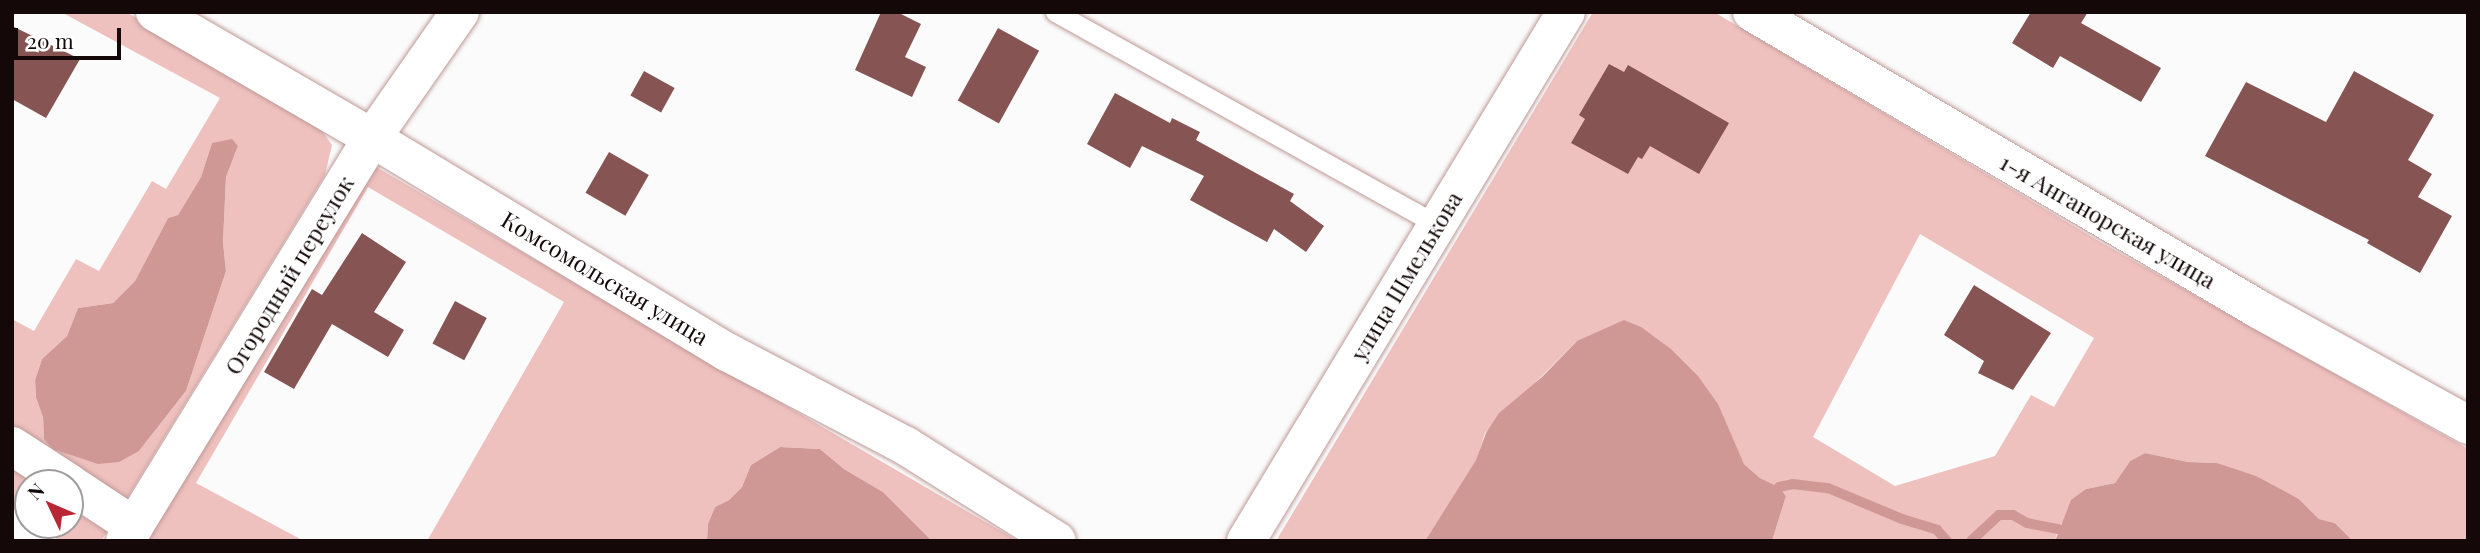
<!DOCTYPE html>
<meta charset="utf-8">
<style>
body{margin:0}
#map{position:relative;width:2480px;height:553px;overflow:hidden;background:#fbfbfb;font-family:"Playfair Display",serif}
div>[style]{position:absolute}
.green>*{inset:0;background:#efc1be}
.water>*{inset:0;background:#d09895}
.stream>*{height:10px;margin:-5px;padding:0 5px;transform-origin:5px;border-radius:5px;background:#d09895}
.building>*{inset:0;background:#865452;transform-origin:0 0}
.roads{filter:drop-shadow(0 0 2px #bd9997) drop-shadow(0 0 2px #bd9997)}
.service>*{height:19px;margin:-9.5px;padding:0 9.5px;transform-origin:9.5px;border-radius:9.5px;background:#fff}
.minor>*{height:38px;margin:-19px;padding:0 19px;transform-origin:19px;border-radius:19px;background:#fff}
span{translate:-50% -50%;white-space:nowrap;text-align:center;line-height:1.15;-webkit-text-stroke:5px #fff;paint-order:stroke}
.street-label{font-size:23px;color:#140808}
.frame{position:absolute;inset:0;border:14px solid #140808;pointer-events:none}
.north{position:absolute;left:14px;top:469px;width:70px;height:70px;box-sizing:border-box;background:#fff;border:2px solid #a19c9c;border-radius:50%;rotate:314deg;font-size:19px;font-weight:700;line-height:28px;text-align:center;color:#140808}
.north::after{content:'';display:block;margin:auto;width:24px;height:32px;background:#b82733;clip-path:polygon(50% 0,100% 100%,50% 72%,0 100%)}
.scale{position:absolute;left:14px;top:28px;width:107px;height:32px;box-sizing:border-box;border:4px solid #140808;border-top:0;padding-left:9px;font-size:21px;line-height:24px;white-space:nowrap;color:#140808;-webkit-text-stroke:5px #fff;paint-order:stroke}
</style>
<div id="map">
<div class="green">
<div style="clip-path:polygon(evenodd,61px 12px,126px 12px,304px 115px,318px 125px,332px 145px,325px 175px,101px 541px,60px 541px,37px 525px,70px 525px,70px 483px,28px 483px,28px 519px,12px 508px,12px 319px,34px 331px,76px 259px,99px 271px,152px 181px,166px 189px,220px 98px,61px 12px,212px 143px,238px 146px,226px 177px,223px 243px,226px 271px,186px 391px,139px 451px,44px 439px,43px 417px,36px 398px,35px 380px,42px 359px,67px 336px,78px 308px,113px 303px,135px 281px,168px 218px,178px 215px,201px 177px,212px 143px)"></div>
<div style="clip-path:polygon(evenodd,1593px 12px,1714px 12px,2102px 243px,2468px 449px,2468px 541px,2353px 541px,2335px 523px,2319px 519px,2299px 499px,2217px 463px,2188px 462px,2145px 453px,2130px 461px,2115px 483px,2086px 489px,2058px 529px,2055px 541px,1772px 541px,1786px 496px,1779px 487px,1760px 478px,1744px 464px,1731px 438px,1577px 341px,1485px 433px,1477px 459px,1425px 541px,1276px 541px,1593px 12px,1920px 234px,2094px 338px,2054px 407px,2031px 395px,1995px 456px,1895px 486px,1813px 437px,1920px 234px)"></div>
<div style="clip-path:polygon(371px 164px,1018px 541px,932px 541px,883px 492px,844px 469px,820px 449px,780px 447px,751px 465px,742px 487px,729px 500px,715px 507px,708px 524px,707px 541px,427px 541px,564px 302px,368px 187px,196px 483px,304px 541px,139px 541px)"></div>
</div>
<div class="water">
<div style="clip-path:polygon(232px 139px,238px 146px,226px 177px,223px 243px,226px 271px,186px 391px,139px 451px,119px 462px,98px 464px,53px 449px,44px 439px,43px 417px,36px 398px,35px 380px,42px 359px,67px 336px,78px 308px,113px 303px,135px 281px,168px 218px,178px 215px,201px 177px,212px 143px)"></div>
<div style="clip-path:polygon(1624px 320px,1641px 327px,1671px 349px,1698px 376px,1718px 404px,1744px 464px,1760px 478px,1779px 487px,1786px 496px,1772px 541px,1425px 541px,1476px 460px,1486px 433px,1499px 413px,1542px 377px,1577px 341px)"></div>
<div style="clip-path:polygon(780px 447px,820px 449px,844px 469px,883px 492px,932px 541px,707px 541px,708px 524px,715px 507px,729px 500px,742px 487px,751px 465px)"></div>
<div style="clip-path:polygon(2145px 453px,2188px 462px,2217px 463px,2256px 476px,2299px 499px,2319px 519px,2335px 523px,2353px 541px,2055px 541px,2071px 500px,2086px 489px,2115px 483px,2130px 461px)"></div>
</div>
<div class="stream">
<div style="left:1779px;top:487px;width:14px;rotate:-12deg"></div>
<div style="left:1793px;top:484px;width:35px;rotate:7deg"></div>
<div style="left:1828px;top:488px;width:80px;rotate:22.7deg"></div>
<div style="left:1902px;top:519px;width:37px;rotate:17deg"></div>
<div style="left:1937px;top:530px;width:15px;rotate:48deg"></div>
<div style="left:1971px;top:541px;width:38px;rotate:-43deg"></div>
<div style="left:1999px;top:515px;width:14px"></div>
<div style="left:2013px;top:515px;width:16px;rotate:30deg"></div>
<div style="left:2027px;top:523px;width:32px;rotate:11deg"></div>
</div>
<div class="building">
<div style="clip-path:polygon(881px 12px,897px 12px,921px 24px,905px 57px,926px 67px,912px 97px,855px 70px)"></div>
<div style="clip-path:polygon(2031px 12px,2088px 12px,2081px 23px,2161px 68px,2141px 102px,2060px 56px,2053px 68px,2012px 43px)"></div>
<div style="clip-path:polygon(12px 26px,80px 59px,46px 118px,12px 99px)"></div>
<div style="left:998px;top:28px;width:47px;height:83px;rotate:29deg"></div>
<div style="clip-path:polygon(1609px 64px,1624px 72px,1628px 65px,1729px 123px,1699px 174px,1650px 146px,1642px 159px,1638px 157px,1628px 174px,1571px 143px,1585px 119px,1579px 115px)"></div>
<div style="left:644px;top:71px;width:35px;height:28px;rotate:29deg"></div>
<div style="clip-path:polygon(2354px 71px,2434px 115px,2408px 160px,2432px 174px,2418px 197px,2452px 216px,2420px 273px,2367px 243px,2369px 240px,2205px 156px,2246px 82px,2326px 122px)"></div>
<div style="clip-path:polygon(1115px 93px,1170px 123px,1172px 118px,1200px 132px,1196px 140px,1294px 194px,1290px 201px,1324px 226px,1306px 252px,1274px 229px,1267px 242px,1190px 200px,1204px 176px,1142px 146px,1130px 168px,1087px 144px)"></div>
<div style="left:609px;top:152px;width:46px;height:47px;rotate:30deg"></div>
<div style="clip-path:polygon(362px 233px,406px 262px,374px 312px,404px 330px,388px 357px,332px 324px,294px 389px,264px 372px,312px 289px,322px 295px)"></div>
<div style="clip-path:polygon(1974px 285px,2051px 333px,2013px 390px,1978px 373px,1984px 361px,1944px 335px)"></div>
<div style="left:455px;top:301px;width:36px;height:48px;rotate:28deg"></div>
</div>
<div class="roads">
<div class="service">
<div style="left:1055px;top:12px;width:437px;rotate:29.1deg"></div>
</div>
<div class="minor">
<div style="left:155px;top:12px;width:251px;rotate:30.1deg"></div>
<div style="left:372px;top:138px;width:415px;rotate:31.1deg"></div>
<div style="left:727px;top:352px;width:202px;rotate:27.7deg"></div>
<div style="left:906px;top:446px;width:178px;rotate:32.2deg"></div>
<div style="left:1752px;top:12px;width:587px;rotate:30.41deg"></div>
<div style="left:2258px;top:309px;width:240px;rotate:28.9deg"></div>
<div style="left:12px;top:446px;width:68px;rotate:33deg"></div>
<div style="left:70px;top:484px;width:77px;rotate:33.3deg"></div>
<div style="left:125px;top:541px;width:473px;rotate:-58.5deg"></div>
<div style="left:372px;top:138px;width:154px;rotate:-55.1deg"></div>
<div style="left:1246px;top:541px;width:618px;rotate:-58.83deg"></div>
</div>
</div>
<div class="street-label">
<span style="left:2108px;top:221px;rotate:30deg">1-я Анганорская улица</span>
<span style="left:289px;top:275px;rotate:-59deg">Огородный переулок</span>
<span style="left:1406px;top:276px;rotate:-59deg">улица Шмелькова</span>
<span style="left:605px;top:278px;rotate:31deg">Комсомольская улица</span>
</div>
<div class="frame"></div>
<div class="north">N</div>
<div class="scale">20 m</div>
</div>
